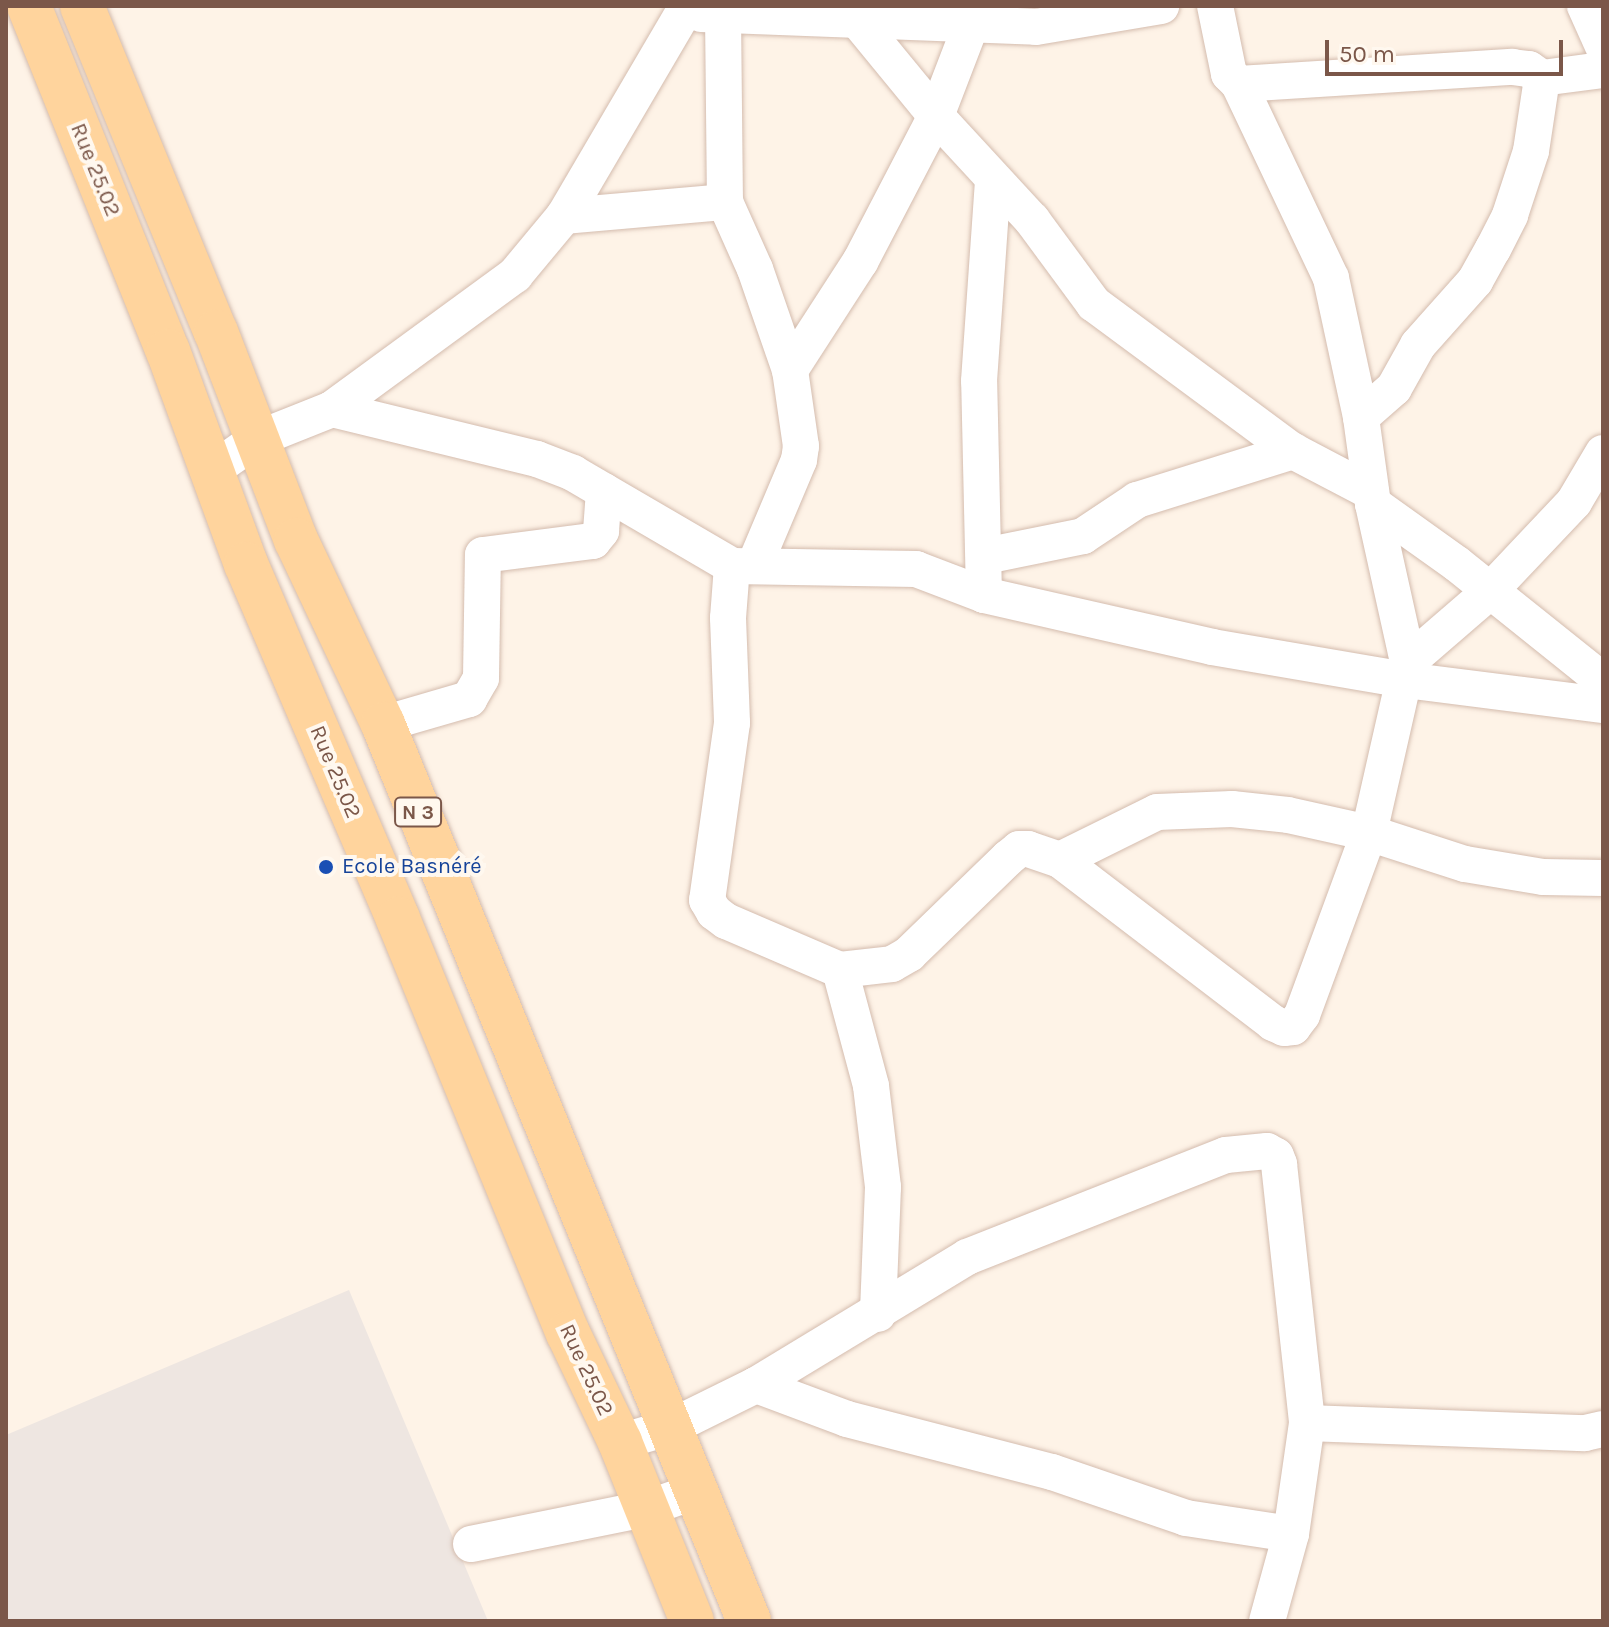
<!DOCTYPE html>
<meta charset="utf-8">
<style>
body{margin:0}
#map{position:relative;width:1609px;height:1627px;overflow:hidden;background:#fef3e7;font-family:Karla,sans-serif}
div>[style]{position:absolute}
.industrial>*{inset:0;background:#eee6e1}
.roads{filter:drop-shadow(0 0 2px #d4bcae) drop-shadow(0 0 2px #d4bcae)}
.minor>*{height:36px;margin:-18px;padding:0 18px;transform-origin:18px;border-radius:18px;background:#fff}
.primary>*{height:44px;margin:-22px;padding:0 22px;transform-origin:22px;border-radius:22px;background:#ffd49d}
.dots>*{width:22px;height:22px;translate:-50% -50%;box-sizing:border-box;border:4px solid #fff8ef;border-radius:50%}
span{translate:-50% -50%;white-space:nowrap;text-align:center;line-height:1.15;-webkit-text-stroke:8px #fff8ef;paint-order:stroke}
.shield-label span{padding:2px 6px;background:#fff8ef;border:2px solid;border-radius:6px;-webkit-text-stroke-width:0}
.shield-label{font-size:20px;color:#7b5749;font-weight:700}
.street-label{font-size:22px;color:#7b5749}
.transit-label{font-size:22px;color:#164399}
.left{translate:0 -50%;text-align:left}
.frame{position:absolute;inset:0;border:8px solid #7b5749;pointer-events:none}
.scale{position:absolute;left:1325px;top:40px;width:238px;height:36px;box-sizing:border-box;border:4px solid #7b5749;border-top:0;padding-left:10px;font-size:24px;line-height:28px;white-space:nowrap;color:#7b5749;-webkit-text-stroke:6px #fff8ef;paint-order:stroke}
</style>
<div id="map">
<div class="industrial">
<div style="clip-path:polygon(349px 1290px,488px 1621px,6px 1621px,6px 1435px)"></div>
</div>
<div class="roads">
<div class="minor">
<div style="left:1585px;top:6px;width:44px;rotate:65.8deg"></div>
<div style="left:701px;top:14px;width:335px;rotate:2.2deg"></div>
<div style="left:1036px;top:27px;width:127px;rotate:-9.5deg"></div>
<div style="left:723px;top:14px;width:188px;rotate:89.4deg"></div>
<div style="left:725px;top:202px;width:73px;rotate:65.9deg"></div>
<div style="left:755px;top:269px;width:107px;rotate:70.9deg"></div>
<div style="left:790px;top:370px;width:77px;rotate:81.8deg"></div>
<div style="left:801px;top:446px;width:14px;rotate:98deg"></div>
<div style="left:799px;top:460px;width:113px;rotate:112.9deg"></div>
<div style="left:858px;top:21px;width:123px;rotate:50.6deg"></div>
<div style="left:936px;top:116px;width:142px;rotate:47.3deg"></div>
<div style="left:1032px;top:220px;width:104px;rotate:53.6deg"></div>
<div style="left:1094px;top:304px;width:247px;rotate:36.5deg"></div>
<div style="left:1293px;top:451px;width:88px;rotate:27.7deg"></div>
<div style="left:1239px;top:84px;width:274px;rotate:-3.6deg"></div>
<div style="left:1512px;top:67px;width:17px;rotate:7deg"></div>
<div style="left:1529px;top:69px;width:16px;rotate:35deg"></div>
<div style="left:1542px;top:78px;width:62px;rotate:-7.5deg"></div>
<div style="left:564px;top:216px;width:162px;rotate:-5deg"></div>
<div style="left:790px;top:370px;width:129px;rotate:-57.1deg"></div>
<div style="left:860px;top:262px;width:165px;rotate:-62.5deg"></div>
<div style="left:936px;top:116px;width:97px;rotate:-69deg"></div>
<div style="left:332px;top:409px;width:211px;rotate:13.7deg"></div>
<div style="left:537px;top:459px;width:39px;rotate:21deg"></div>
<div style="left:573px;top:473px;width:184px;rotate:30.3deg"></div>
<div style="left:732px;top:566px;width:184px;rotate:0.9deg"></div>
<div style="left:916px;top:569px;width:73px;rotate:20.9deg"></div>
<div style="left:984px;top:595px;width:234px;rotate:12.8deg"></div>
<div style="left:1212px;top:647px;width:196px;rotate:9.7deg"></div>
<div style="left:1405px;top:680px;width:200px;rotate:7.2deg"></div>
<div style="left:1361px;top:417px;width:44px;rotate:-41.3deg"></div>
<div style="left:1394px;top:388px;width:49px;rotate:-60.8deg"></div>
<div style="left:1418px;top:345px;width:86px;rotate:-48.3deg"></div>
<div style="left:1475px;top:281px;width:37px;rotate:-61deg"></div>
<div style="left:1493px;top:249px;width:38px;rotate:-63deg"></div>
<div style="left:1510px;top:215px;width:67px;rotate:-71.8deg"></div>
<div style="left:1531px;top:151px;width:74px;rotate:-81.4deg"></div>
<div style="left:210px;top:472px;width:57px;rotate:-35.1deg"></div>
<div style="left:257px;top:439px;width:81px;rotate:-21.8deg"></div>
<div style="left:332px;top:409px;width:227px;rotate:-36.2deg"></div>
<div style="left:515px;top:275px;width:77px;rotate:-50.3deg"></div>
<div style="left:564px;top:216px;width:243px;rotate:-59.6deg"></div>
<div style="left:1373px;top:504px;width:103px;rotate:35.5deg"></div>
<div style="left:1457px;top:564px;width:187px;rotate:38.7deg"></div>
<div style="left:985px;top:556px;width:100px;rotate:-11.5deg"></div>
<div style="left:1083px;top:536px;width:65px;rotate:-33.7deg"></div>
<div style="left:1137px;top:500px;width:164px;rotate:-17.4deg"></div>
<div style="left:732px;top:566px;width:52px;rotate:94.4deg"></div>
<div style="left:728px;top:618px;width:105px;rotate:87.8deg"></div>
<div style="left:732px;top:723px;width:179px;rotate:98deg"></div>
<div style="left:707px;top:900px;width:14px;rotate:60deg"></div>
<div style="left:714px;top:912px;width:15px;rotate:37deg"></div>
<div style="left:726px;top:921px;width:124px;rotate:23.3deg"></div>
<div style="left:840px;top:970px;width:52px;rotate:-6.6deg"></div>
<div style="left:892px;top:964px;width:20px;rotate:-30deg"></div>
<div style="left:909px;top:954px;width:138px;rotate:-44.1deg"></div>
<div style="left:1008px;top:858px;width:14px;rotate:-39deg"></div>
<div style="left:1019px;top:849px;width:9px"></div>
<div style="left:1028px;top:849px;width:34px;rotate:19deg"></div>
<div style="left:1060px;top:860px;width:268px;rotate:37.4deg"></div>
<div style="left:1273px;top:1023px;width:12px;rotate:24deg"></div>
<div style="left:1284px;top:1028px;width:9px;rotate:-6deg"></div>
<div style="left:1293px;top:1027px;width:15px;rotate:-53deg"></div>
<div style="left:1302px;top:1015px;width:194px;rotate:-69.8deg"></div>
<div style="left:1369px;top:833px;width:175px;rotate:-77.2deg"></div>
<div style="left:1408px;top:662px;width:162px;rotate:-102.5deg"></div>
<div style="left:1373px;top:504px;width:88px;rotate:-97.9deg"></div>
<div style="left:1361px;top:417px;width:142px;rotate:-102.2deg"></div>
<div style="left:1331px;top:278px;width:215px;rotate:-115.4deg"></div>
<div style="left:1239px;top:84px;width:14px;rotate:-135deg"></div>
<div style="left:1229px;top:74px;width:69px;rotate:-101.6deg"></div>
<div style="left:984px;top:595px;width:214px;rotate:-91.3deg"></div>
<div style="left:979px;top:381px;width:200px;rotate:-86deg"></div>
<div style="left:1408px;top:662px;width:107px;rotate:-40.8deg"></div>
<div style="left:1489px;top:592px;width:124px;rotate:-46.6deg"></div>
<div style="left:1574px;top:502px;width:57px;rotate:-59.4deg"></div>
<div style="left:383px;top:724px;width:90px;rotate:-16.2deg"></div>
<div style="left:469px;top:699px;width:24px;rotate:-60deg"></div>
<div style="left:481px;top:678px;width:123px;rotate:-89.1deg"></div>
<div style="left:483px;top:555px;width:111px;rotate:-7.3deg"></div>
<div style="left:593px;top:541px;width:13px;rotate:-51deg"></div>
<div style="left:601px;top:531px;width:40px;rotate:-85.7deg"></div>
<div style="left:1060px;top:860px;width:108px;rotate:-26.3deg"></div>
<div style="left:1157px;top:812px;width:75px;rotate:-2.3deg"></div>
<div style="left:1232px;top:809px;width:56px;rotate:6.1deg"></div>
<div style="left:1288px;top:815px;width:83px;rotate:12.5deg"></div>
<div style="left:1369px;top:833px;width:101px;rotate:17.9deg"></div>
<div style="left:1465px;top:864px;width:79px;rotate:9.5deg"></div>
<div style="left:1543px;top:877px;width:60px;rotate:1deg"></div>
<div style="left:840px;top:970px;width:120px;rotate:75deg"></div>
<div style="left:871px;top:1086px;width:102px;rotate:83.2deg"></div>
<div style="left:883px;top:1187px;width:127px;rotate:92.3deg"></div>
<div style="left:756px;top:1385px;width:97px;rotate:20.5deg"></div>
<div style="left:847px;top:1419px;width:212px;rotate:14.5deg"></div>
<div style="left:1052px;top:1472px;width:142px;rotate:18.9deg"></div>
<div style="left:1186px;top:1518px;width:106px;rotate:8.7deg"></div>
<div style="left:1307px;top:1423px;width:278px;rotate:2.1deg"></div>
<div style="left:1585px;top:1433px;width:18px;rotate:-13deg"></div>
<div style="left:620px;top:1442px;width:53px;rotate:-16.4deg"></div>
<div style="left:671px;top:1427px;width:95px;rotate:-26.3deg"></div>
<div style="left:756px;top:1385px;width:247px;rotate:-31.2deg"></div>
<div style="left:967px;top:1257px;width:278px;rotate:-21.5deg"></div>
<div style="left:1226px;top:1155px;width:41px;rotate:-5.6deg"></div>
<div style="left:1267px;top:1151px;width:10px;rotate:29deg"></div>
<div style="left:1276px;top:1156px;width:9px;rotate:69deg"></div>
<div style="left:1279px;top:1164px;width:261px;rotate:83.8deg"></div>
<div style="left:1307px;top:1423px;width:112px;rotate:98.2deg"></div>
<div style="left:1291px;top:1534px;width:90px;rotate:105.4deg"></div>
<div style="left:471px;top:1544px;width:177px;rotate:-11.4deg"></div>
<div style="left:645px;top:1509px;width:54px;rotate:-19.4deg"></div>
</div>
<div class="primary">
<div style="left:29px;top:6px;width:372px;rotate:68.1deg"></div>
<div style="left:168px;top:351px;width:227px;rotate:69.9deg"></div>
<div style="left:246px;top:564px;width:386px;rotate:66.8deg"></div>
<div style="left:398px;top:919px;width:448px;rotate:67.7deg"></div>
<div style="left:568px;top:1333px;width:121px;rotate:64.5deg"></div>
<div style="left:620px;top:1442px;width:193px;rotate:68.1deg"></div>
<div style="left:82px;top:6px;width:352px;rotate:67.7deg"></div>
<div style="left:216px;top:332px;width:223px;rotate:69deg"></div>
<div style="left:296px;top:540px;width:204px;rotate:64.7deg"></div>
<div style="left:383px;top:724px;width:969px;rotate:67.8deg"></div>
</div>
</div>
<div class="dots">
<div style="left:326px;top:867px;background:#1a4fb4"></div>
</div>
<div class="shield-label">
<span style="left:418px;top:812px">N 3</span>
</div>
<div class="street-label">
<span style="left:95px;top:170px;rotate:68deg">Rue 25.02</span>
<span style="left:335px;top:772px;rotate:67deg">Rue 25.02</span>
<span style="left:586px;top:1370px;rotate:65deg">Rue 25.02</span>
</div>
<div class="transit-label">
<span class="left" style="left:342px;top:867px">Ecole Basnéré</span>
</div>
<div class="frame"></div>
<div class="scale">50 m</div>
</div>
